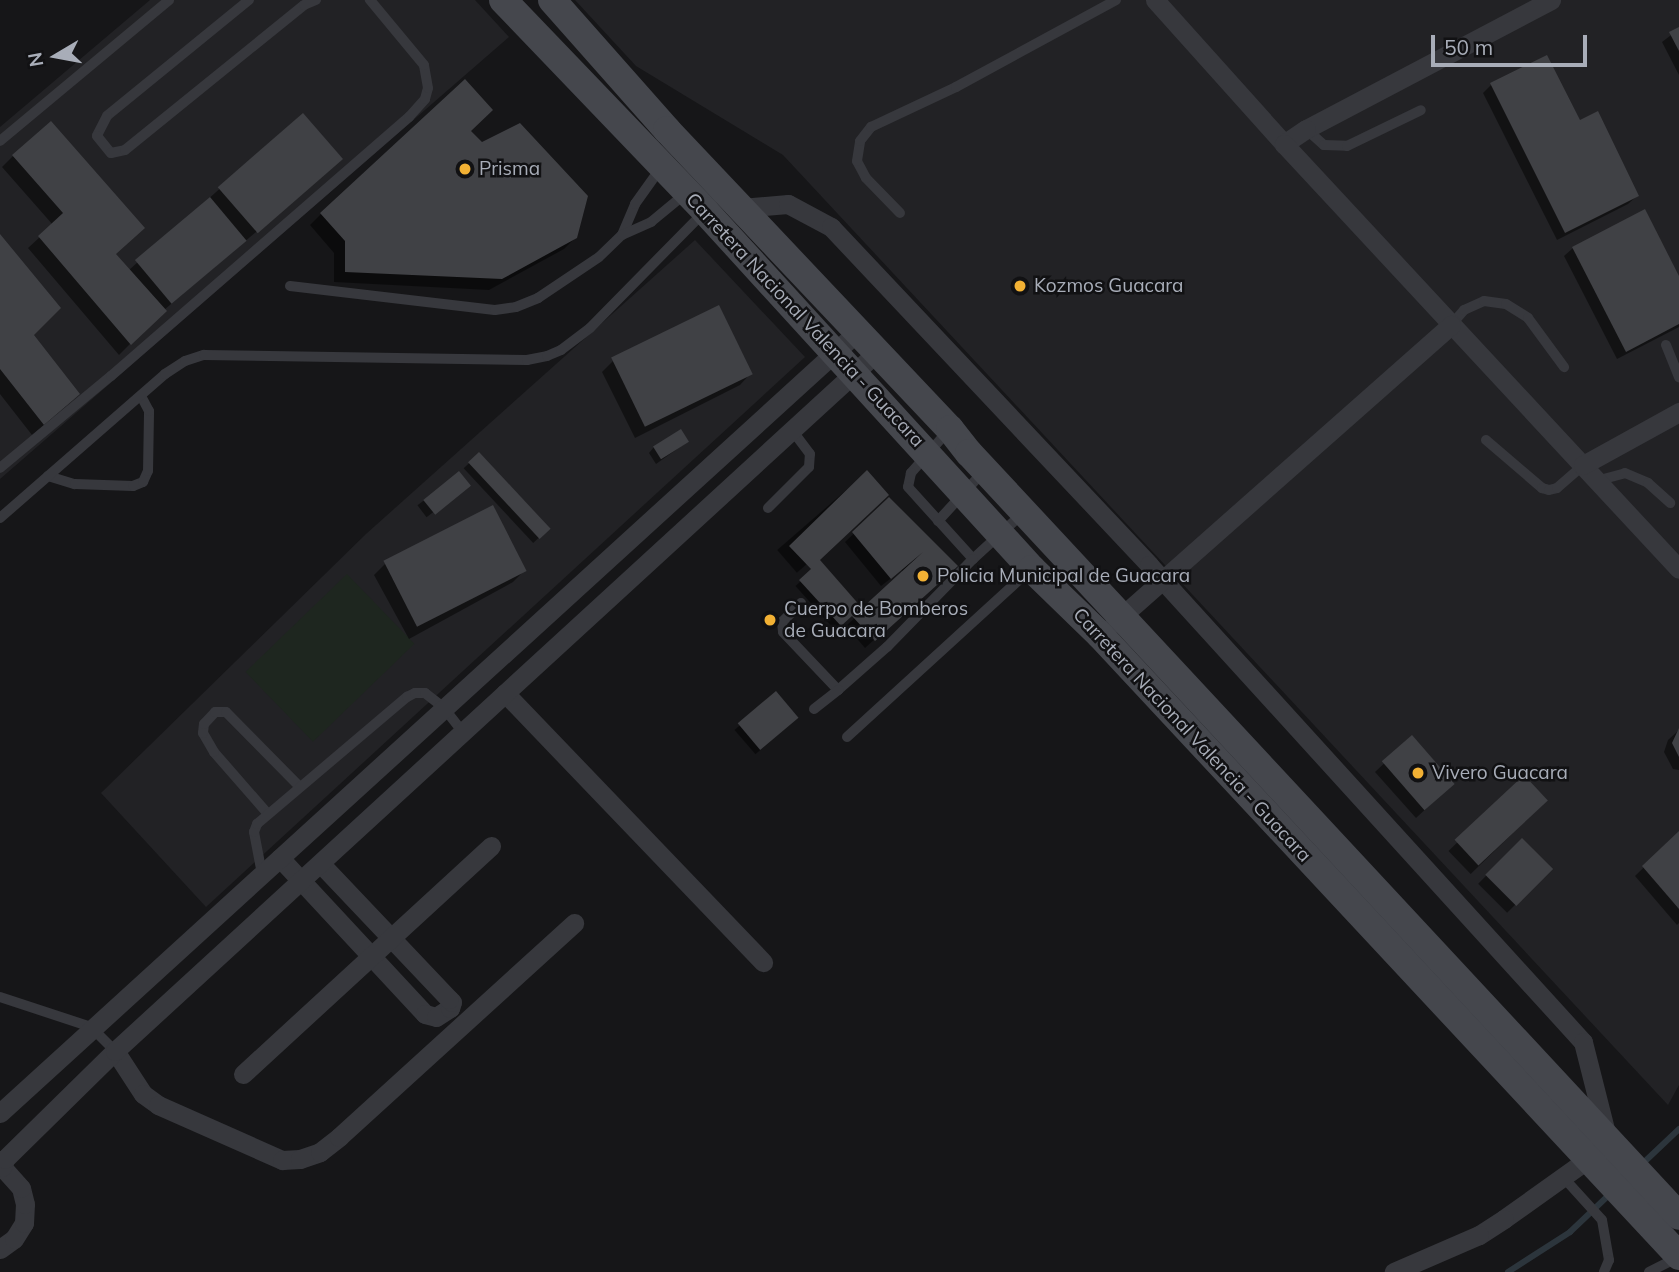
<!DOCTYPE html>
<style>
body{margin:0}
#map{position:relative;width:1679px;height:1272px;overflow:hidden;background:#161618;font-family:Mulish,sans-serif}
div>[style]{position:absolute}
.built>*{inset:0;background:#222225}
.green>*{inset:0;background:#1e261f;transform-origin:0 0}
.shadow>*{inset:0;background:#0007;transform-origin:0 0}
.stream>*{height:6px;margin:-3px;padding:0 3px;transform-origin:3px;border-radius:3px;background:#2c353c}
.building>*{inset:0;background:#404145;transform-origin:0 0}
.service>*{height:10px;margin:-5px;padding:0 5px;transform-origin:5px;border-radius:5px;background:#37383d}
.minor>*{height:19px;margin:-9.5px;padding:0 9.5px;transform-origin:9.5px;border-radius:9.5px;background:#37383d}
.secondary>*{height:28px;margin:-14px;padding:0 14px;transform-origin:14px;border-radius:14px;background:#45474d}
.dots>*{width:19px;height:19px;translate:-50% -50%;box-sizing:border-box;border:4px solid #111113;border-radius:50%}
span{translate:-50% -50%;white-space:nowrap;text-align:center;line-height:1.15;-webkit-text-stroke:5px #111113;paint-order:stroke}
.poi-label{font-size:19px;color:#a8adb8}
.left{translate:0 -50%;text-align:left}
.street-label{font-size:19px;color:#a8adb8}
.north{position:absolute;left:21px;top:21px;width:70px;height:70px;-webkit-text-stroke:5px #111113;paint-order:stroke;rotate:260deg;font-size:19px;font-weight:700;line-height:28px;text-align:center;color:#a8adb8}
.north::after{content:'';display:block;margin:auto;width:24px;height:32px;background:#a8adb8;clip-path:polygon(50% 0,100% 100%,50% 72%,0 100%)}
.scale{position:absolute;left:1431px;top:35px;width:156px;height:32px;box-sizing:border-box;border:4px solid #a8adb8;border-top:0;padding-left:9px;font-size:21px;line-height:24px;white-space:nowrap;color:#a8adb8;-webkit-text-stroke:5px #111113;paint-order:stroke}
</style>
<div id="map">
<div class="built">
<div style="clip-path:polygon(150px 0,475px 0,509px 37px,0 479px,0 127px)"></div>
<div style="clip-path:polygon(575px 0,1679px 0,1679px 1085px,1668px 1105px,783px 155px,636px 66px)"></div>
<div style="clip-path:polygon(695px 240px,805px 357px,206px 907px,101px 793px,366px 534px)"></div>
</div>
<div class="green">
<div style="left:347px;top:574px;width:97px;height:141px;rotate:46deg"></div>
</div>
<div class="shadow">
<div style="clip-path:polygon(1679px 29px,1679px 75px,1662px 42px)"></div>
<div style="clip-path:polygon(1491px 85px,1579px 123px,1637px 196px,1628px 204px,1557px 240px,1483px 93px)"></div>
<div style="clip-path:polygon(302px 115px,329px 170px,164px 310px,119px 355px,28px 248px,53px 225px,2px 167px,13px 156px,129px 270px)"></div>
<div style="clip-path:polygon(469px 132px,576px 237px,564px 249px,489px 290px,334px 282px,334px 253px,310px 225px,321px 214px)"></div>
<div style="clip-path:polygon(0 237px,32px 335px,67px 405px,32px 435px,0 394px)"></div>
<div style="clip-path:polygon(1573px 248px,1679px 280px,1679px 327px,1617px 359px,1564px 256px)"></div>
<div style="clip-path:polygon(613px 361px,751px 373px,740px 385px,635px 438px,602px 372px)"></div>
<div style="clip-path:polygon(687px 442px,656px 464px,649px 453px,654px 447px)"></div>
<div style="left:479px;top:454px;width:102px;height:21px;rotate:47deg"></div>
<div style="left:867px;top:472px;width:30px;height:119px;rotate:49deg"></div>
<div style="left:459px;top:474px;width:15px;height:52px;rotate:53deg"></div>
<div style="clip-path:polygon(889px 500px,947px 574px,865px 648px,846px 626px,903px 573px,902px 570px,881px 586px,845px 542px)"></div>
<div style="clip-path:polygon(385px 564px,524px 571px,513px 582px,409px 639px,374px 575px)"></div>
<div style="left:820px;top:564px;width:59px;height:33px;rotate:48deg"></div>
<div style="left:776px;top:694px;width:32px;height:55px;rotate:49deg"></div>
<div style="clip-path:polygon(1679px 730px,1679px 770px,1673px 769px,1664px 752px,1668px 740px)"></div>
<div style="clip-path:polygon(1411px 738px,1444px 792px,1416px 818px,1375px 772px)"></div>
<div style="left:1524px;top:778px;width:32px;height:105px;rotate:46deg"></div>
<div style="clip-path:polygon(1679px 833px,1679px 923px,1677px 925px,1635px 876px)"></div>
<div style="left:1522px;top:840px;width:41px;height:62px;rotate:45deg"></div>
</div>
<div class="stream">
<div style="left:1640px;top:1166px;width:54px;rotate:-43.5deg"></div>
<div style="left:1508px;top:1272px;width:74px;rotate:-32.8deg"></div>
<div style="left:1570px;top:1232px;width:58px;rotate:-43.6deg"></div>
</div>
<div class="building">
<div style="clip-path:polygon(1679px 27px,1679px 51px,1669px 32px)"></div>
<div style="clip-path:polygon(1547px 55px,1580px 120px,1598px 111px,1639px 196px,1565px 233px,1490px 83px)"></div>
<div style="clip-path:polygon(465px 79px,493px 110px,471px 131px,482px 142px,520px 123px,588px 196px,577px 238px,502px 279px,345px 272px,345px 241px,320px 213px)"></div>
<div style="left:303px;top:113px;width:61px;height:113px;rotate:49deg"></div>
<div style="clip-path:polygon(51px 121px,145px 228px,116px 254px,167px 311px,131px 345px,38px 236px,63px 213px,12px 155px)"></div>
<div style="left:210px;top:197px;width:57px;height:98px;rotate:50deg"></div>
<div style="clip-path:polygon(1645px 209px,1679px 276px,1679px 324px,1626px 352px,1572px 247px)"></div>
<div style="clip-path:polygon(0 234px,61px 308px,34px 335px,80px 394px,44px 425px,0 369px)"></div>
<div style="left:719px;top:305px;width:77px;height:120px;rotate:64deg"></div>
<div style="left:681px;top:429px;width:15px;height:33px;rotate:58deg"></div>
<div style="left:479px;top:452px;width:105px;height:15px;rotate:47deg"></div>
<div style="clip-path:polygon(867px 470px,889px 495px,820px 560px,862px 608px,923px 552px,891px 579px,852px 532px,889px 497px,958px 566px,875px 641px,852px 616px,841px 626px,799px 580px,811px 569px,789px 546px)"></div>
<div style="left:459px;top:471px;width:19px;height:46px;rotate:51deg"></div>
<div style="left:493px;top:505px;width:74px;height:123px;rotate:63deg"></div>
<div style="left:776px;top:691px;width:35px;height:50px;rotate:50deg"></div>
<div style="clip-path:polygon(1679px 728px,1679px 757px,1672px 743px)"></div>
<div style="left:1412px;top:735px;width:65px;height:40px;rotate:49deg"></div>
<div style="left:1524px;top:775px;width:35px;height:95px;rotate:47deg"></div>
<div style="clip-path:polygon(1679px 831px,1679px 909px,1642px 866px)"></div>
<div style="left:1522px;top:838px;width:44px;height:52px;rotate:45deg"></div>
</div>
<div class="service">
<div style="left:249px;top:0;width:183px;rotate:140.8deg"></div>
<div style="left:107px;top:116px;width:22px;rotate:117deg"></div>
<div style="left:97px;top:136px;width:22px;rotate:51deg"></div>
<div style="left:111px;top:153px;width:14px;rotate:-12deg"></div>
<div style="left:125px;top:150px;width:230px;rotate:-39deg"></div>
<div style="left:304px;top:5px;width:13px;rotate:-23deg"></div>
<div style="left:1306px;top:129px;width:24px;rotate:42deg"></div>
<div style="left:1324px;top:145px;width:23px;rotate:2deg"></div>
<div style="left:1347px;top:146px;width:82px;rotate:-25.9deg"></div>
<div style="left:0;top:141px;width:220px;rotate:-39.8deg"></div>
<div style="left:900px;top:213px;width:49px;rotate:-134.2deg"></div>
<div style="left:866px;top:178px;width:19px;rotate:-118deg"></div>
<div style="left:857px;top:161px;width:20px;rotate:-81deg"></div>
<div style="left:860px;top:141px;width:18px;rotate:-52deg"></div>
<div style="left:871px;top:127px;width:94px;rotate:-25.2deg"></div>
<div style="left:956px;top:87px;width:182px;rotate:-28.5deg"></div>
<div style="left:622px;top:235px;width:34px;rotate:-67deg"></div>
<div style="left:635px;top:204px;width:43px;rotate:-54.5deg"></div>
<div style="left:290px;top:286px;width:206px;rotate:6.7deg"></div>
<div style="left:495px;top:310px;width:21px;rotate:-8deg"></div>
<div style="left:516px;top:307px;width:24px;rotate:-22deg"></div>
<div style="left:538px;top:298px;width:73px;rotate:-33.9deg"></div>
<div style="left:599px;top:257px;width:32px;rotate:-44deg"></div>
<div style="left:622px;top:235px;width:32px;rotate:-24deg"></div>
<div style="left:651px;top:222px;width:45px;rotate:-39.6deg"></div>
<div style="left:1451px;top:325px;width:20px;rotate:-49deg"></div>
<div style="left:1464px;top:310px;width:22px;rotate:-24deg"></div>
<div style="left:1484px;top:301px;width:22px;rotate:8deg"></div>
<div style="left:1506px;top:304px;width:26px;rotate:32deg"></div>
<div style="left:1528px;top:318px;width:61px;rotate:53.7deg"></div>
<div style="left:1666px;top:345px;width:35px;rotate:68deg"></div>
<div style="left:947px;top:432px;width:55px;rotate:131.3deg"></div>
<div style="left:911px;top:473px;width:14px;rotate:102deg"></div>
<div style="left:908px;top:487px;width:97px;rotate:47.9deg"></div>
<div style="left:973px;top:559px;width:67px;rotate:-42.6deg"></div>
<div style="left:1486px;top:440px;width:74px;rotate:40.6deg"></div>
<div style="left:1542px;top:488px;width:7px;rotate:16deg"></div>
<div style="left:1549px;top:490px;width:8px;rotate:-14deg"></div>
<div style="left:1557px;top:488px;width:35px;rotate:-41deg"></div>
<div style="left:0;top:468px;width:144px;rotate:-39.7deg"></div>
<div style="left:111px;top:376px;width:395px;rotate:-41deg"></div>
<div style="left:409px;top:117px;width:24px;rotate:-48deg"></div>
<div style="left:425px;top:99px;width:11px;rotate:-75deg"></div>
<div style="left:428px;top:88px;width:23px;rotate:-100deg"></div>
<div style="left:424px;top:65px;width:85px;rotate:-129.7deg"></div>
<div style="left:48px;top:476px;width:28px;rotate:17deg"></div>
<div style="left:75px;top:484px;width:58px;rotate:2deg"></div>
<div style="left:133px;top:486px;width:11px;rotate:-22deg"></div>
<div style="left:143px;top:482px;width:12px;rotate:-66deg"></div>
<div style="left:148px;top:471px;width:60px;rotate:-89deg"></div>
<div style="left:149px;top:411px;width:17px;rotate:-118deg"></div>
<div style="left:1596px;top:481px;width:30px;rotate:-15deg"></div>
<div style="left:1625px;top:473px;width:25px;rotate:23deg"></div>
<div style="left:1648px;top:483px;width:30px;rotate:42deg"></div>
<div style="left:768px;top:508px;width:58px;rotate:-45deg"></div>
<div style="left:809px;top:467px;width:13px;rotate:-86deg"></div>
<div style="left:810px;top:454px;width:30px;rotate:-127deg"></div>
<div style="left:0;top:518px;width:219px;rotate:-41.1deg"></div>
<div style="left:165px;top:374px;width:24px;rotate:-33deg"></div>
<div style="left:185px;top:361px;width:20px;rotate:-18deg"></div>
<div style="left:204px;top:355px;width:323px;rotate:0.9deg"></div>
<div style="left:527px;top:360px;width:20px;rotate:-11deg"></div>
<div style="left:547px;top:356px;width:15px;rotate:-23deg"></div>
<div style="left:561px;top:350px;width:36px;rotate:-37deg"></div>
<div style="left:590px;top:328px;width:161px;rotate:-45.5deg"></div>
<div style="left:938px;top:521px;width:67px;rotate:-47.4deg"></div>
<div style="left:801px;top:603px;width:27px;rotate:135deg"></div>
<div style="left:782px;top:622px;width:10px;rotate:84deg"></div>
<div style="left:783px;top:632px;width:80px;rotate:46.5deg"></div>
<div style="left:838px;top:690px;width:65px;rotate:-41.3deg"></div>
<div style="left:887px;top:647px;width:123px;rotate:-45.7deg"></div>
<div style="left:814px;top:709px;width:31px;rotate:-38deg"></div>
<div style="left:847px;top:737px;width:246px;rotate:-42.4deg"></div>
<div style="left:268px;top:814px;width:82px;rotate:-131.1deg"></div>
<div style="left:214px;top:752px;width:22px;rotate:-120deg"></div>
<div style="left:203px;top:733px;width:9px;rotate:-84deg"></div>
<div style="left:204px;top:724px;width:16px;rotate:-47deg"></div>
<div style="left:215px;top:712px;width:11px"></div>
<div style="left:226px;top:712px;width:105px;rotate:45.4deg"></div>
<div style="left:262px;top:874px;width:43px;rotate:-100.8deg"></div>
<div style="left:254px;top:832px;width:9px;rotate:-69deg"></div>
<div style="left:257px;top:824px;width:197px;rotate:-40.3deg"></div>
<div style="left:407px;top:697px;width:9px;rotate:-27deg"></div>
<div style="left:415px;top:693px;width:10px"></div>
<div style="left:425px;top:693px;width:24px;rotate:38deg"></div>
<div style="left:444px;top:708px;width:29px;rotate:52deg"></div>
<div style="left:0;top:997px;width:96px;rotate:18.2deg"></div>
<div style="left:91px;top:1027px;width:34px;rotate:45deg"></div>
<div style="left:1563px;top:1177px;width:58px;rotate:47.8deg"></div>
<div style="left:1602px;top:1220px;width:41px;rotate:80.1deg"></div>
<div style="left:1609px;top:1260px;width:13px;rotate:113deg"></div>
<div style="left:1649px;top:1272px;width:31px;rotate:-27deg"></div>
</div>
<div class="minor">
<div style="left:1155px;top:0;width:193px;rotate:48.1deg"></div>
<div style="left:1551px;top:0;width:277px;rotate:152.2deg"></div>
<div style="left:1306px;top:129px;width:27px;rotate:146deg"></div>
<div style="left:1284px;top:144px;width:580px;rotate:47.1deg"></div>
<div style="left:741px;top:208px;width:47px;rotate:-4.9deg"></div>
<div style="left:788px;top:204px;width:49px;rotate:28.1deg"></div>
<div style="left:831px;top:227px;width:464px;rotate:46.7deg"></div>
<div style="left:1149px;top:565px;width:645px;rotate:47.7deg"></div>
<div style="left:1583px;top:1042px;width:98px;rotate:75.8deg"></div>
<div style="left:1607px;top:1137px;width:29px;rotate:131deg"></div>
<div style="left:1588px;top:1159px;width:103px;rotate:144.5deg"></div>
<div style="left:1504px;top:1219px;width:30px;rotate:147deg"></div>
<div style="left:1479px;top:1235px;width:93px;rotate:156.5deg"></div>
<div style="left:1583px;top:465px;width:110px;rotate:-28.9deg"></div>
<div style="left:1114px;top:623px;width:450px;rotate:-41.5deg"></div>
<div style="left:505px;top:693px;width:373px;rotate:46.2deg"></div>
<div style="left:280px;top:858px;width:213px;rotate:47.1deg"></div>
<div style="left:425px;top:1014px;width:11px;rotate:15deg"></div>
<div style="left:436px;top:1017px;width:17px;rotate:-33deg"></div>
<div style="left:450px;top:1008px;width:6px;rotate:-72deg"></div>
<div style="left:452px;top:1002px;width:4px;rotate:-135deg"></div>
<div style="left:449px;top:999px;width:186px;rotate:-133.5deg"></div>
<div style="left:115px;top:1051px;width:51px;rotate:56.9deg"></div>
<div style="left:143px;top:1094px;width:19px;rotate:36deg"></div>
<div style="left:158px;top:1105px;width:136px;rotate:23.9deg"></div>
<div style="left:282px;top:1160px;width:18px;rotate:-3deg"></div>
<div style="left:300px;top:1159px;width:21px;rotate:-19deg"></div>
<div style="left:320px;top:1152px;width:24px;rotate:-38deg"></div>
<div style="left:339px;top:1137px;width:318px;rotate:-42.3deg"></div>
<div style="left:243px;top:1074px;width:337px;rotate:-42.6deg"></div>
<div style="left:0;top:1113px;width:1159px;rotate:-42.34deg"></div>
<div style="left:0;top:1249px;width:17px;rotate:-36deg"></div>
<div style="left:14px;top:1239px;width:19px;rotate:-58deg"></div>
<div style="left:24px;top:1223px;width:19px;rotate:-87deg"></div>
<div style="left:25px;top:1204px;width:16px;rotate:-104deg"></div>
<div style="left:21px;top:1188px;width:28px;rotate:-132deg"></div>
<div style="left:2px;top:1167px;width:9px;rotate:-69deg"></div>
<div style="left:5px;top:1159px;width:154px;rotate:-44.5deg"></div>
<div style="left:115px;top:1051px;width:1033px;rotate:-42.53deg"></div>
</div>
<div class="secondary">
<div style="left:503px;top:0;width:292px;rotate:46.2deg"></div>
<div style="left:705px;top:211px;width:485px;rotate:47.6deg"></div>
<div style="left:1032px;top:569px;width:95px;rotate:44.1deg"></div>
<div style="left:1100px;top:635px;width:849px;rotate:47deg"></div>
<div style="left:552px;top:0;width:174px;rotate:48.5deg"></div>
<div style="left:667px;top:130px;width:412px;rotate:46.6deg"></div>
<div style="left:950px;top:429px;width:31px;rotate:52deg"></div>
<div style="left:969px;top:453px;width:1042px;rotate:47.06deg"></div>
</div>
<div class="dots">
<div style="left:465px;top:169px;background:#f2b134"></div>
<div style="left:1020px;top:286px;background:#f2b134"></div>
<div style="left:923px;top:576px;background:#f2b134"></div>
<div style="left:770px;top:620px;background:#f2b134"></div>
<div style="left:1418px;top:773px;background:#f2b134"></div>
</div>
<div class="poi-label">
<span class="left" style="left:479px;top:169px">Prisma</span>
<span class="left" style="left:1034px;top:286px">Kozmos Guacara</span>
<span class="left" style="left:937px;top:576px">Policia Municipal de Guacara</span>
<span class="left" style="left:784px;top:620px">Cuerpo de Bomberos<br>de Guacara</span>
<span class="left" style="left:1432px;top:773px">Vivero Guacara</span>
</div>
<div class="street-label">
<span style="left:805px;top:320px;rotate:47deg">Carretera Nacional Valencia - Guacara</span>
<span style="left:1192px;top:735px;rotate:47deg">Carretera Nacional Valencia - Guacara</span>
</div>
<div class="north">N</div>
<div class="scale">50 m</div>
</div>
